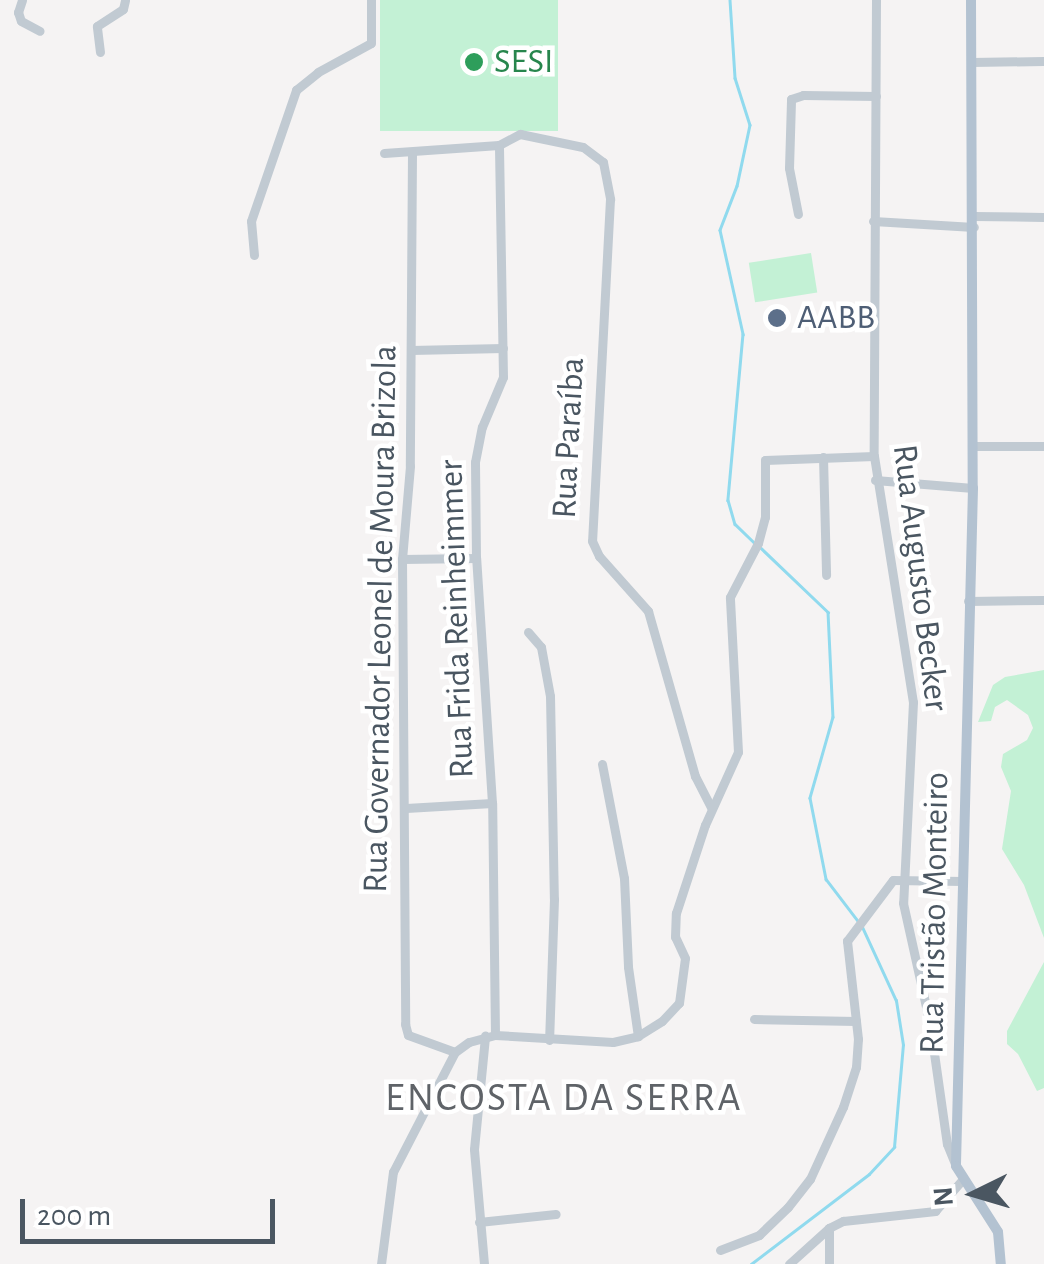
<!DOCTYPE html>
<meta charset="utf-8">
<style>
body{margin:0}
#map{position:relative;width:1044px;height:1264px;overflow:hidden;background:#f5f3f3;font-family:"Alegreya Sans",sans-serif}
div>[style]{position:absolute}
.green>*{inset:0;background:#c3f1d5;transform-origin:0 0}
.stream>*{height:2.5px;margin:-1.25px;padding:0 1.25px;transform-origin:1.25px;border-radius:1.25px;background:#90daee}
.minor>*{height:9px;margin:-4.5px;padding:0 4.5px;transform-origin:4.5px;border-radius:4.5px;background:#c1cad2}
.major>*{height:10px;margin:-5px;padding:0 5px;transform-origin:5px;border-radius:5px;background:#b3c2d1}
.dots>*{width:28px;height:28px;translate:-50% -50%;box-sizing:border-box;border:5px solid #fff;border-radius:50%}
span{translate:-50% -50%;white-space:nowrap;text-align:center;line-height:1.15;-webkit-text-stroke:9px #fff;paint-order:stroke}
.leisure-label{font-size:35px;color:#27864d}
.left{translate:0 -50%;text-align:left}
.service-label{font-size:35px;color:#4e5e75}
.street-label{font-size:35px;color:#4a5661}
.quarter-label{font-size:40px;color:#5f6368;letter-spacing:2.5px}
.north{position:absolute;left:924px;top:1144px;width:100px;height:100px;-webkit-text-stroke:8px #fff;paint-order:stroke;rotate:265deg;font-size:28px;font-weight:700;line-height:40px;text-align:center;color:#4a5661}
.north::after{content:'';display:block;margin:auto;width:35px;height:45px;background:#4a5661;clip-path:polygon(50% 0,100% 100%,50% 72%,0 100%)}
.scale{position:absolute;left:20px;top:1199px;width:255px;height:45px;box-sizing:border-box;border:5px solid #4a5661;border-top:0;padding-left:12px;font-size:30px;line-height:35px;white-space:nowrap;color:#4a5661;-webkit-text-stroke:8px #fff;paint-order:stroke}
</style>
<div id="map">
<div class="green">
<div style="left:380px;top:0;width:178px;height:131px"></div>
<div style="left:811px;top:253px;width:40px;height:63px;rotate:81deg"></div>
<div style="clip-path:polygon(1044px 670px,1044px 938px,1024px 885px,1002px 849px,1011px 791px,1001px 767px,1003px 754px,1027px 740px,1033px 728px,1028px 715px,1007px 700px,995px 707px,991px 721px,978px 722px,993px 685px,1005px 677px)"></div>
<div style="clip-path:polygon(1044px 962px,1044px 1088px,1037px 1091px,1018px 1054px,1007px 1044px,1007px 1031px)"></div>
</div>
<div class="stream">
<div style="left:730px;top:0;width:78px;rotate:86.3deg"></div>
<div style="left:735px;top:78px;width:49px;rotate:72.3deg"></div>
<div style="left:750px;top:125px;width:62px;rotate:102deg"></div>
<div style="left:737px;top:186px;width:47px;rotate:111.1deg"></div>
<div style="left:720px;top:230px;width:107px;rotate:77.5deg"></div>
<div style="left:743px;top:334px;width:167px;rotate:95.2deg"></div>
<div style="left:728px;top:500px;width:25px;rotate:74deg"></div>
<div style="left:735px;top:524px;width:28px;rotate:44deg"></div>
<div style="left:761px;top:548px;width:93px;rotate:43.7deg"></div>
<div style="left:828px;top:612px;width:105px;rotate:87.3deg"></div>
<div style="left:833px;top:717px;width:84px;rotate:105.9deg"></div>
<div style="left:810px;top:798px;width:83px;rotate:78.8deg"></div>
<div style="left:826px;top:879px;width:53px;rotate:52.7deg"></div>
<div style="left:751px;top:1264px;width:148px;rotate:-37.3deg"></div>
<div style="left:869px;top:1174px;width:37px;rotate:-47deg"></div>
<div style="left:894px;top:1147px;width:102px;rotate:-85deg"></div>
<div style="left:903px;top:1045px;width:45px;rotate:-99deg"></div>
<div style="left:896px;top:1001px;width:81px;rotate:-114.7deg"></div>
</div>
<div class="minor">
<div style="left:22px;top:0;width:13px;rotate:108deg"></div>
<div style="left:18px;top:12px;width:9px;rotate:72deg"></div>
<div style="left:21px;top:21px;width:21px;rotate:28deg"></div>
<div style="left:876px;top:0;width:456px;rotate:90.3deg"></div>
<div style="left:874px;top:456px;width:249px;rotate:81deg"></div>
<div style="left:913px;top:702px;width:201px;rotate:92.8deg"></div>
<div style="left:903px;top:903px;width:125px;rotate:77.5deg"></div>
<div style="left:930px;top:1025px;width:120px;rotate:81.9deg"></div>
<div style="left:947px;top:1144px;width:22px;rotate:68deg"></div>
<div style="left:100px;top:52px;width:26px;rotate:-97deg"></div>
<div style="left:97px;top:26px;width:31px;rotate:-33deg"></div>
<div style="left:123px;top:9px;width:9px;rotate:-77deg"></div>
<div style="left:971px;top:62px;width:73px;rotate:-0.8deg"></div>
<div style="left:384px;top:153px;width:115px;rotate:-4deg"></div>
<div style="left:499px;top:145px;width:24px;rotate:-28deg"></div>
<div style="left:520px;top:134px;width:64px;rotate:11.7deg"></div>
<div style="left:583px;top:147px;width:25px;rotate:37deg"></div>
<div style="left:603px;top:162px;width:38px;rotate:79deg"></div>
<div style="left:610px;top:199px;width:342px;rotate:93deg"></div>
<div style="left:592px;top:541px;width:17px;rotate:65deg"></div>
<div style="left:599px;top:556px;width:74px;rotate:48.3deg"></div>
<div style="left:648px;top:611px;width:172px;rotate:74.1deg"></div>
<div style="left:695px;top:776px;width:36px;rotate:63deg"></div>
<div style="left:412px;top:153px;width:313px;rotate:90.4deg"></div>
<div style="left:410px;top:466px;width:93px;rotate:94.9deg"></div>
<div style="left:402px;top:559px;width:465px;rotate:89.6deg"></div>
<div style="left:405px;top:1024px;width:11px;rotate:75deg"></div>
<div style="left:408px;top:1035px;width:50px;rotate:19.9deg"></div>
<div style="left:798px;top:214px;width:47px;rotate:-101.1deg"></div>
<div style="left:789px;top:168px;width:69px;rotate:-88.3deg"></div>
<div style="left:791px;top:99px;width:13px;rotate:-18deg"></div>
<div style="left:803px;top:95px;width:73px;rotate:0.8deg"></div>
<div style="left:974px;top:216px;width:70px;rotate:0.8deg"></div>
<div style="left:873px;top:221px;width:101px;rotate:3.4deg"></div>
<div style="left:254px;top:255px;width:34px;rotate:-95deg"></div>
<div style="left:251px;top:221px;width:139px;rotate:-71deg"></div>
<div style="left:296px;top:90px;width:28px;rotate:-39deg"></div>
<div style="left:318px;top:72px;width:60px;rotate:-28.7deg"></div>
<div style="left:371px;top:43px;width:43px;rotate:-90deg"></div>
<div style="left:411px;top:350px;width:92px;rotate:-1.2deg"></div>
<div style="left:973px;top:446px;width:71px"></div>
<div style="left:823px;top:457px;width:118px;rotate:88.5deg"></div>
<div style="left:875px;top:480px;width:98px;rotate:4.7deg"></div>
<div style="left:402px;top:559px;width:74px;rotate:-0.8deg"></div>
<div style="left:968px;top:601px;width:76px;rotate:-0.8deg"></div>
<div style="left:528px;top:632px;width:20px;rotate:49deg"></div>
<div style="left:541px;top:647px;width:50px;rotate:79.6deg"></div>
<div style="left:550px;top:696px;width:203px;rotate:88.9deg"></div>
<div style="left:554px;top:899px;width:141px;rotate:92deg"></div>
<div style="left:602px;top:764px;width:116px;rotate:79.1deg"></div>
<div style="left:624px;top:878px;width:89px;rotate:87.4deg"></div>
<div style="left:628px;top:967px;width:70px;rotate:81.8deg"></div>
<div style="left:406px;top:808px;width:86px;rotate:-3.3deg"></div>
<div style="left:754px;top:1019px;width:102px;rotate:1.1deg"></div>
<div style="left:495px;top:1035px;width:232px;rotate:-90.7deg"></div>
<div style="left:492px;top:803px;width:246px;rotate:-93.7deg"></div>
<div style="left:476px;top:558px;width:96px;rotate:-90.6deg"></div>
<div style="left:475px;top:462px;width:36px;rotate:-79deg"></div>
<div style="left:482px;top:427px;width:54px;rotate:-67.2deg"></div>
<div style="left:503px;top:377px;width:232px;rotate:-91deg"></div>
<div style="left:479px;top:1222px;width:77px;rotate:-5.9deg"></div>
<div style="left:829px;top:1228px;width:36px;rotate:90deg"></div>
<div style="left:720px;top:1250px;width:42px;rotate:-21deg"></div>
<div style="left:759px;top:1235px;width:40px;rotate:-44deg"></div>
<div style="left:788px;top:1207px;width:36px;rotate:-52deg"></div>
<div style="left:810px;top:1179px;width:79px;rotate:-65.4deg"></div>
<div style="left:843px;top:1107px;width:42px;rotate:-72deg"></div>
<div style="left:856px;top:1067px;width:28px;rotate:-86deg"></div>
<div style="left:858px;top:1039px;width:99px;rotate:-96.4deg"></div>
<div style="left:847px;top:941px;width:76px;rotate:-53deg"></div>
<div style="left:893px;top:880px;width:70px;rotate:0.8deg"></div>
<div style="left:381px;top:1264px;width:93px;rotate:-82.6deg"></div>
<div style="left:393px;top:1172px;width:135px;rotate:-62.7deg"></div>
<div style="left:455px;top:1052px;width:17px;rotate:-36deg"></div>
<div style="left:469px;top:1042px;width:27px;rotate:-15deg"></div>
<div style="left:495px;top:1035px;width:118px;rotate:3.4deg"></div>
<div style="left:613px;top:1042px;width:26px;rotate:-13deg"></div>
<div style="left:638px;top:1036px;width:28px;rotate:-32deg"></div>
<div style="left:662px;top:1021px;width:25px;rotate:-47deg"></div>
<div style="left:679px;top:1003px;width:45px;rotate:-82.4deg"></div>
<div style="left:685px;top:958px;width:23px;rotate:-115deg"></div>
<div style="left:675px;top:937px;width:24px;rotate:-88deg"></div>
<div style="left:676px;top:913px;width:93px;rotate:-71.8deg"></div>
<div style="left:705px;top:825px;width:80px;rotate:-65.7deg"></div>
<div style="left:738px;top:752px;width:155px;rotate:-93deg"></div>
<div style="left:730px;top:597px;width:61px;rotate:-62.6deg"></div>
<div style="left:758px;top:543px;width:27px;rotate:-75deg"></div>
<div style="left:765px;top:517px;width:57px;rotate:-90deg"></div>
<div style="left:765px;top:460px;width:109px;rotate:-2.1deg"></div>
<div style="left:484px;top:1264px;width:115px;rotate:-95deg"></div>
<div style="left:474px;top:1149px;width:114px;rotate:-84.4deg"></div>
<div style="left:789px;top:1264px;width:54px;rotate:-42deg"></div>
<div style="left:829px;top:1228px;width:16px;rotate:-27deg"></div>
<div style="left:843px;top:1221px;width:93px;rotate:-6.2deg"></div>
<div style="left:935px;top:1211px;width:43px;rotate:-48.8deg"></div>
</div>
<div class="major">
<div style="left:971px;top:0;width:488px;rotate:89.8deg"></div>
<div style="left:973px;top:488px;width:678px;rotate:91.44deg"></div>
<div style="left:956px;top:1166px;width:78px;rotate:57.5deg"></div>
<div style="left:998px;top:1232px;width:32px;rotate:85deg"></div>
</div>
<div class="dots">
<div style="left:474px;top:62px;background:#2e9e5b"></div>
<div style="left:777px;top:318px;background:#5c6f8a"></div>
</div>
<div class="leisure-label">
<span class="left" style="left:494px;top:62px">SESI</span>
</div>
<div class="service-label">
<span class="left" style="left:797px;top:318px">AABB</span>
</div>
<div class="street-label">
<span style="left:569px;top:438px;rotate:-87deg">Rua Paraíba</span>
<span style="left:920px;top:578px;rotate:83deg">Rua Augusto Becker</span>
<span style="left:381px;top:619px;rotate:-89deg">Rua Governador Leonel de Moura Brizola</span>
<span style="left:457px;top:619px;rotate:-92deg">Rua Frida Reinheimmer</span>
<span style="left:935px;top:913px;rotate:-89deg">Rua Tristão Monteiro</span>
</div>
<div class="quarter-label">
<span style="left:564px;top:1098px">ENCOSTA DA SERRA</span>
</div>
<div class="north">N</div>
<div class="scale">200 m</div>
</div>
